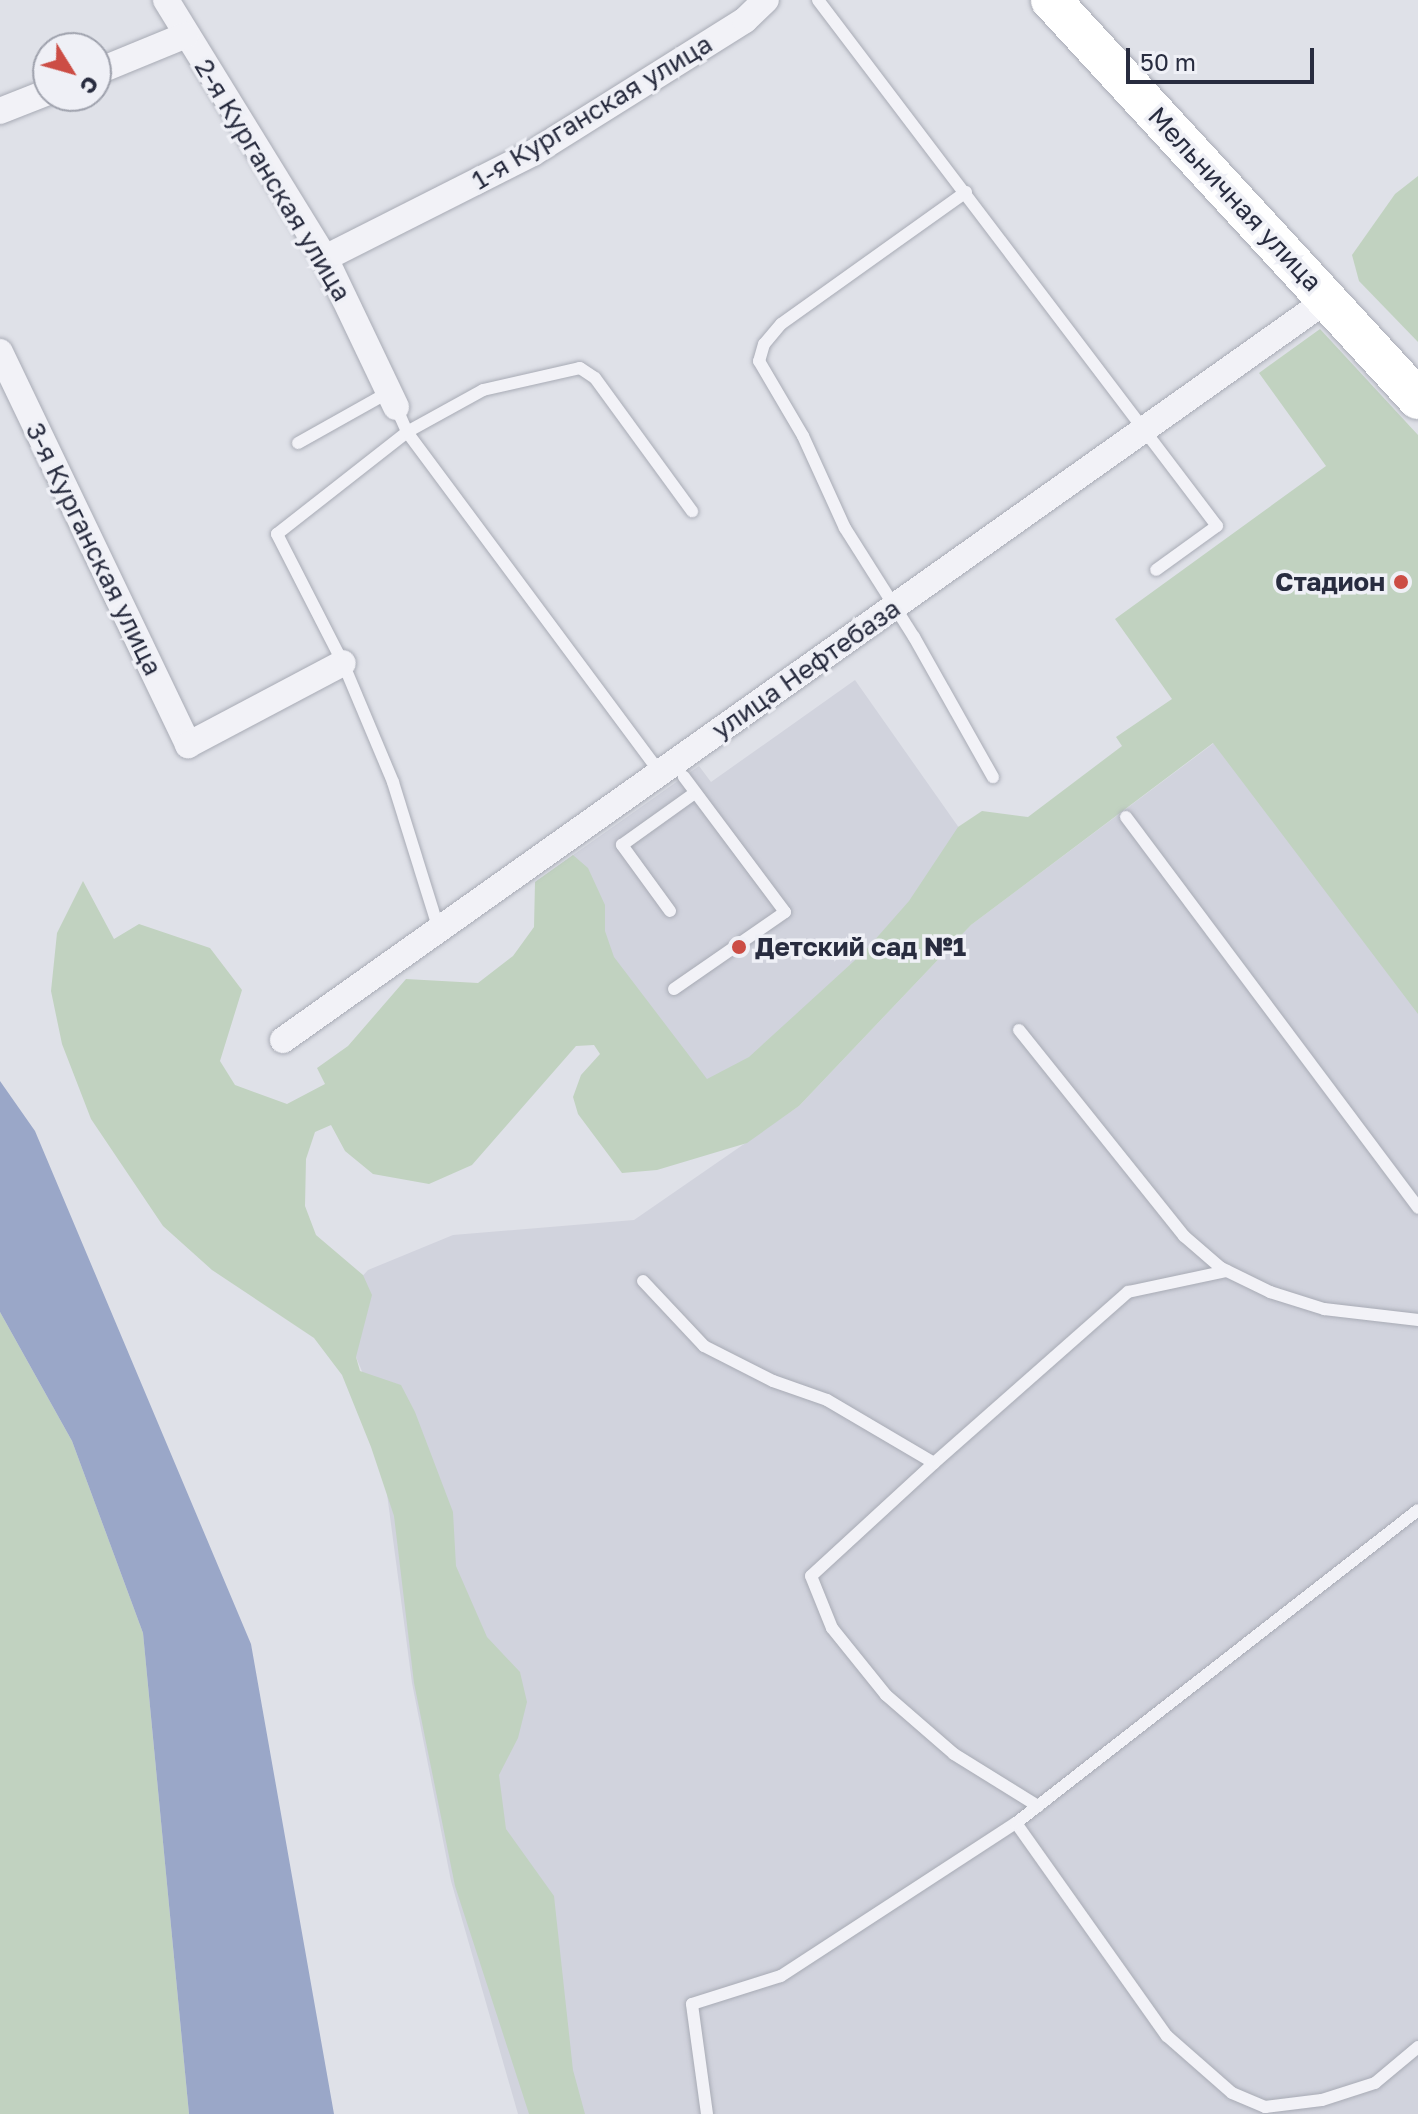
<!DOCTYPE html>
<meta charset="utf-8">
<style>
body{margin:0}
#map{position:relative;width:1418px;height:2114px;overflow:hidden;background:#dfe1e8;font-family:"Golos Text",sans-serif}
div>[style]{position:absolute}
.built>*{inset:0;background:#d1d3dd}
.green>*{inset:0;background:#c1d2c0}
.water>*{inset:0;background:#9aa7c8}
.roads{filter:drop-shadow(0 0 2px #a8abb5) drop-shadow(0 0 2px #a8abb5)}
.lane>*{height:12px;margin:-6px;padding:0 6px;transform-origin:6px;border-radius:6px;background:#f2f2f7}
.street>*{height:26px;margin:-13px;padding:0 13px;transform-origin:13px;border-radius:13px;background:#f2f2f7}
.primary>*{height:40px;margin:-20px;padding:0 20px;transform-origin:20px;border-radius:20px;background:#fff}
.dots>*{width:22px;height:22px;translate:-50% -50%;box-sizing:border-box;border:4px solid #eff0f6;border-radius:50%}
span{translate:-50% -50%;white-space:nowrap;text-align:center;line-height:1.15;-webkit-text-stroke:7px #eff0f6;paint-order:stroke}
.street-label{font-size:26px;color:#282c3f}
.poi-label{font-size:26px;color:#282c3f;font-weight:700}
.right{translate:-100% -50%;text-align:right}
.left{translate:0 -50%;text-align:left}
.north{position:absolute;left:32px;top:32px;width:80px;height:80px;box-sizing:border-box;background:#eff0f6;border:2px solid #9fa2ad;border-radius:50%;rotate:127deg;font-size:22px;font-weight:700;line-height:32px;text-align:center;color:#282c3f}
.north::after{content:'';display:block;margin:auto;width:28px;height:36px;background:#cc4d45;clip-path:polygon(50% 0,100% 100%,50% 72%,0 100%)}
.scale{position:absolute;left:1126px;top:48px;width:188px;height:36px;box-sizing:border-box;border:4px solid #282c3f;border-top:0;padding-left:10px;font-size:24px;line-height:28px;white-space:nowrap;color:#282c3f;-webkit-text-stroke:6px #eff0f6;paint-order:stroke}
</style>
<div id="map">
<div class="built">
<div style="clip-path:polygon(855px 680px,995px 879px,703px 1120px,535px 882px,699px 766px,711px 782px)"></div>
<div style="clip-path:polygon(1214px 743px,1418px 1012px,1418px 2114px,518px 2114px,451px 1881px,412px 1683px,375px 1403px,335px 1306px,368px 1270px,453px 1235px,634px 1220px,799px 1106px,971px 925px)"></div>
</div>
<div class="green">
<div style="clip-path:polygon(1418px 176px,1418px 342px,1359px 281px,1352px 255px,1395px 194px)"></div>
<div style="clip-path:polygon(1320px 329px,1418px 435px,1418px 1014px,1213px 743px,971px 925px,799px 1106px,747px 1143px,657px 1170px,622px 1173px,578px 1114px,573px 1097px,581px 1075px,600px 1054px,594px 1045px,576px 1046px,472px 1165px,429px 1184px,373px 1174px,345px 1151px,331px 1125px,315px 1132px,306px 1159px,305px 1206px,316px 1235px,363px 1275px,372px 1295px,356px 1357px,360px 1371px,401px 1385px,415px 1412px,453px 1512px,456px 1566px,487px 1637px,520px 1672px,527px 1702px,518px 1738px,499px 1775px,506px 1829px,554px 1896px,573px 2070px,585px 2114px,529px 2114px,455px 1886px,414px 1683px,394px 1516px,371px 1447px,342px 1375px,314px 1338px,212px 1270px,163px 1226px,91px 1119px,62px 1044px,51px 991px,57px 933px,83px 881px,114px 939px,139px 924px,210px 948px,242px 990px,220px 1061px,235px 1085px,287px 1104px,325px 1084px,317px 1068px,348px 1046px,406px 979px,478px 983px,513px 956px,534px 927px,535px 882px,573px 855px,588px 868px,605px 905px,605px 931px,614px 957px,707px 1079px,749px 1057px,865px 951px,909px 901px,958px 827px,982px 811px,1028px 817px,1122px 746px,1116px 737px,1172px 699px,1115px 619px,1326px 466px,1259px 373px)"></div>
<div style="clip-path:polygon(0 1312px,72px 1441px,143px 1633px,189px 2114px,0 2114px)"></div>
</div>
<div class="water">
<div style="clip-path:polygon(0 1081px,35px 1131px,251px 1644px,334px 2114px,189px 2114px,143px 1633px,72px 1441px,0 1312px)"></div>
</div>
<div class="roads">
<div class="lane">
<div style="left:818px;top:0;width:660px;rotate:52.82deg"></div>
<div style="left:1217px;top:526px;width:75px;rotate:144.2deg"></div>
<div style="left:966px;top:192px;width:227px;rotate:144.5deg"></div>
<div style="left:781px;top:324px;width:26px;rotate:130deg"></div>
<div style="left:764px;top:344px;width:18px;rotate:106deg"></div>
<div style="left:759px;top:361px;width:87px;rotate:59.6deg"></div>
<div style="left:803px;top:436px;width:101px;rotate:65.5deg"></div>
<div style="left:845px;top:528px;width:129px;rotate:57.7deg"></div>
<div style="left:914px;top:637px;width:161px;rotate:60.6deg"></div>
<div style="left:396px;top:407px;width:27px;rotate:66deg"></div>
<div style="left:407px;top:432px;width:425px;rotate:53.4deg"></div>
<div style="left:298px;top:443px;width:104px;rotate:-29.3deg"></div>
<div style="left:1126px;top:817px;width:488px;rotate:53.2deg"></div>
<div style="left:670px;top:911px;width:82px;rotate:-126deg"></div>
<div style="left:622px;top:845px;width:90px;rotate:-35.5deg"></div>
<div style="left:439px;top:930px;width:155px;rotate:-107.3deg"></div>
<div style="left:393px;top:782px;width:129px;rotate:-112.8deg"></div>
<div style="left:343px;top:663px;width:145px;rotate:-117.1deg"></div>
<div style="left:277px;top:534px;width:165px;rotate:-38.1deg"></div>
<div style="left:407px;top:432px;width:87px;rotate:-28.9deg"></div>
<div style="left:483px;top:390px;width:99px;rotate:-12.8deg"></div>
<div style="left:580px;top:368px;width:18px;rotate:34deg"></div>
<div style="left:595px;top:378px;width:165px;rotate:53.9deg"></div>
<div style="left:674px;top:989px;width:135px;rotate:-34.7deg"></div>
<div style="left:785px;top:912px;width:169px;rotate:-126.8deg"></div>
<div style="left:1019px;top:1030px;width:264px;rotate:51.3deg"></div>
<div style="left:1184px;top:1236px;width:49px;rotate:40.9deg"></div>
<div style="left:1221px;top:1268px;width:55px;rotate:26.1deg"></div>
<div style="left:1270px;top:1292px;width:57px;rotate:17.5deg"></div>
<div style="left:1324px;top:1309px;width:95px;rotate:6.7deg"></div>
<div style="left:643px;top:1281px;width:89px;rotate:46.8deg"></div>
<div style="left:704px;top:1346px;width:77px;rotate:26.9deg"></div>
<div style="left:773px;top:1381px;width:57px;rotate:19.4deg"></div>
<div style="left:827px;top:1400px;width:124px;rotate:30.5deg"></div>
<div style="left:934px;top:1463px;width:167px;rotate:137.4deg"></div>
<div style="left:811px;top:1576px;width:56px;rotate:68deg"></div>
<div style="left:832px;top:1628px;width:86px;rotate:51.1deg"></div>
<div style="left:886px;top:1695px;width:90px;rotate:40.9deg"></div>
<div style="left:954px;top:1754px;width:99px;rotate:31.8deg"></div>
<div style="left:934px;top:1463px;width:259px;rotate:-41.4deg"></div>
<div style="left:1128px;top:1292px;width:101px;rotate:-12deg"></div>
<div style="left:1016px;top:1823px;width:261px;rotate:54.7deg"></div>
<div style="left:1167px;top:2036px;width:86px;rotate:41.2deg"></div>
<div style="left:1232px;top:2093px;width:36px;rotate:23deg"></div>
<div style="left:1265px;top:2107px;width:57px;rotate:-7deg"></div>
<div style="left:1322px;top:2100px;width:56px;rotate:-17.8deg"></div>
<div style="left:1375px;top:2083px;width:56px;rotate:-39.9deg"></div>
<div style="left:707px;top:2114px;width:111px;rotate:-97.8deg"></div>
<div style="left:692px;top:2004px;width:93px;rotate:-17.5deg"></div>
<div style="left:781px;top:1976px;width:280px;rotate:-33.1deg"></div>
<div style="left:1016px;top:1823px;width:509px;rotate:-37.9deg"></div>
</div>
<div class="street">
<div style="left:166px;top:0;width:303px;rotate:58.4deg"></div>
<div style="left:325px;top:258px;width:165px;rotate:64.5deg"></div>
<div style="left:96px;top:72px;width:97px;rotate:-22.3deg"></div>
<div style="left:0;top:111px;width:52px;rotate:-21.6deg"></div>
<div style="left:325px;top:258px;width:233px;rotate:-26.8deg"></div>
<div style="left:533px;top:153px;width:250px;rotate:-32.1deg"></div>
<div style="left:745px;top:20px;width:29px;rotate:-44deg"></div>
<div style="left:0;top:352px;width:436px;rotate:64.4deg"></div>
<div style="left:188px;top:745px;width:175px;rotate:-27.9deg"></div>
<div style="left:283px;top:1040px;width:1281px;rotate:-35.34deg"></div>
</div>
<div class="primary">
<div style="left:1051px;top:0;width:542px;rotate:47.39deg"></div>
</div>
</div>
<div class="dots">
<div style="left:1401px;top:582px;background:#cc4d45"></div>
<div style="left:739px;top:947px;background:#cc4d45"></div>
</div>
<div class="street-label">
<span style="left:592px;top:112px;rotate:-31deg">1-я Курганская улица</span>
<span style="left:273px;top:180px;rotate:59deg">2-я Курганская улица</span>
<span style="left:1235px;top:199px;rotate:47deg">Мельничная улица</span>
<span style="left:94px;top:549px;rotate:64deg">3-я Курганская улица</span>
<span style="left:806px;top:669px;rotate:-35deg">улица Нефтебаза</span>
</div>
<div class="poi-label">
<span class="right" style="left:1385px;top:582px">Стадион</span>
<span class="left" style="left:755px;top:947px">Детский сад №1</span>
</div>
<div class="north">С</div>
<div class="scale">50 m</div>
</div>
